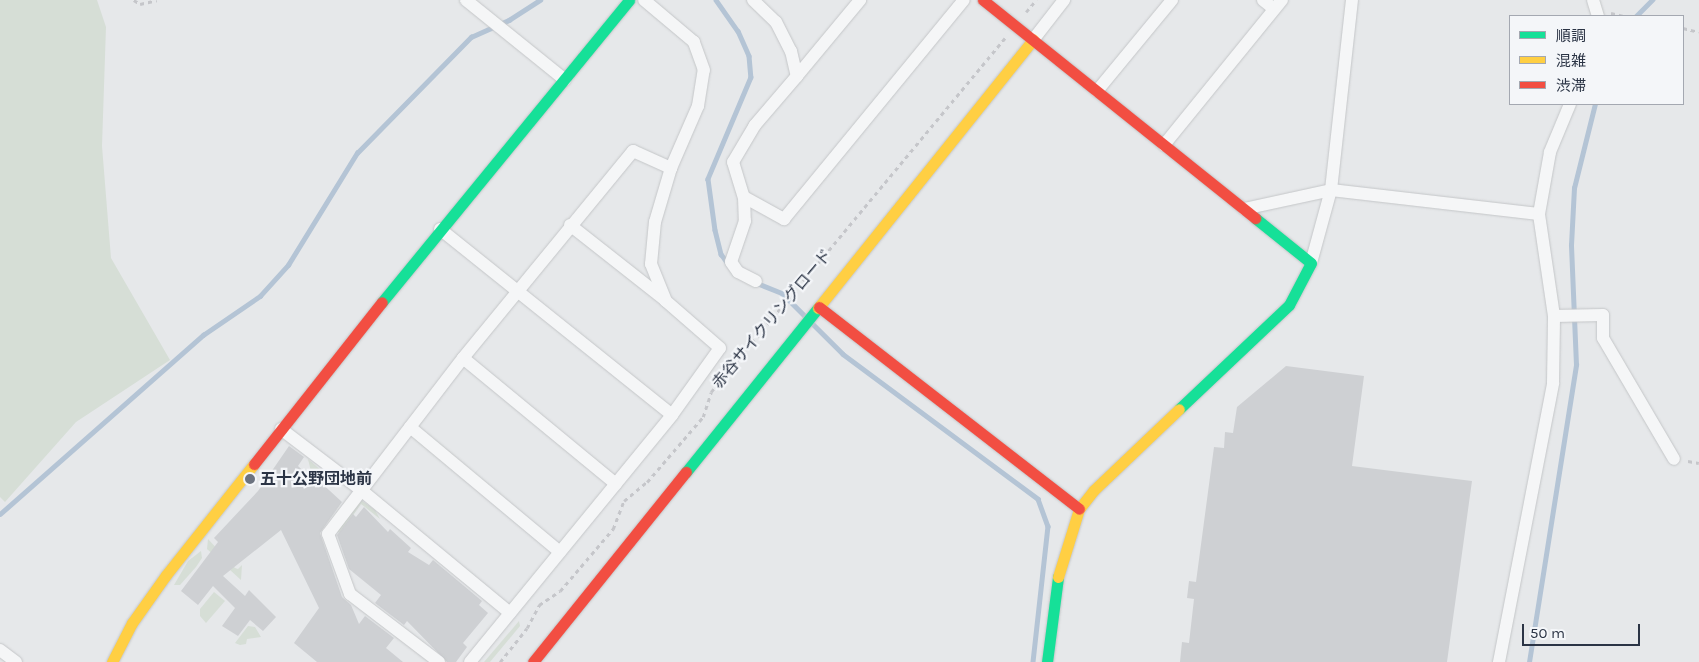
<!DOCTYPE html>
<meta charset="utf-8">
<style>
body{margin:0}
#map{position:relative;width:1699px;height:662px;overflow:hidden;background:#e6e8ea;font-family:Karla,"Noto Sans JP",sans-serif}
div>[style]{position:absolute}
.green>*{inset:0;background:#d6ded6}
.stream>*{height:4.5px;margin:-2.25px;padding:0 2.25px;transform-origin:2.25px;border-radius:2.25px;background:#b4c4d5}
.building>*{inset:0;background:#ced0d3}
.path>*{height:2.5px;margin-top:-1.25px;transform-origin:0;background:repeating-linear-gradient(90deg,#c5c6ca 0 4px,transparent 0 8px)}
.roads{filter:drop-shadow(0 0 1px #c4c6c8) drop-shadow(0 0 1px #c4c6c8)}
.street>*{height:12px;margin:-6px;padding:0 6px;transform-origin:6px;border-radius:6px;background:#f5f6f7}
.fast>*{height:11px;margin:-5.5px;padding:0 5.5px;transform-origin:5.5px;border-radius:5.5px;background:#16e098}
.slow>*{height:11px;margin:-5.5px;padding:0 5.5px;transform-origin:5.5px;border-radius:5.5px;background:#ffcf43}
.jam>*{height:11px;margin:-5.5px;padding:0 5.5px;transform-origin:5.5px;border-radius:5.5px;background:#f24e42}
.dots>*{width:14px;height:14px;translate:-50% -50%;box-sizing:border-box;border:2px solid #f4f6f9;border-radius:50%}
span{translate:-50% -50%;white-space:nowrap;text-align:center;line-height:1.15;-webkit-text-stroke:4.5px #f4f6f9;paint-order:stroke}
.street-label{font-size:16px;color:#2b3445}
.poi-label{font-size:16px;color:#2b3445;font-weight:700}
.left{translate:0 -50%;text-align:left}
.legend{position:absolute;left:1509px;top:15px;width:175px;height:90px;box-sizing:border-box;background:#f4f6f9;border:1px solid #a4a8b1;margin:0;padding:6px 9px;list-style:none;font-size:15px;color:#2b3445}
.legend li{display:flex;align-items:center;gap:10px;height:25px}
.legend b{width:25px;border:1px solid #a4a8b1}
.scale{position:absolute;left:1522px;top:624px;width:118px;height:22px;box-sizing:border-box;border:2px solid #2b3445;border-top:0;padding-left:6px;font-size:15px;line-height:18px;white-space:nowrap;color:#2b3445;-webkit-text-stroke:4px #f4f6f9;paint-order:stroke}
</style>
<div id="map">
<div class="green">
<div style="clip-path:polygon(0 0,97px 0,106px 27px,102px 146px,111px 258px,170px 360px,76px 422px,5px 502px,0 497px)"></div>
<div style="clip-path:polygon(308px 459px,345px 491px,333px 481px,327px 486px,324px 480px,312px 476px)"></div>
<div style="clip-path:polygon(361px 500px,375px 510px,380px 519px,361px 504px,342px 531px,336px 533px)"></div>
<div style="clip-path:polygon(208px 539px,235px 568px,238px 569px,242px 565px,241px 580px,207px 549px)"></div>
<div style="clip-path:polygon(201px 551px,202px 558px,196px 567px,180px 585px,174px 585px,188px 561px)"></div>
<div style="clip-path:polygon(214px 592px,225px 601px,206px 623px,200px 616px,200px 609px)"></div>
<div style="clip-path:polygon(519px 621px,520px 626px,490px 662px,484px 662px)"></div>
<div style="clip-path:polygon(248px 626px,255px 627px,261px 637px,247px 639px,246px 644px,240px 645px,235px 643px)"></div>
</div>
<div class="stream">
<div style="left:716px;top:0;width:38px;rotate:55deg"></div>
<div style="left:738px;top:31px;width:27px;rotate:66deg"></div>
<div style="left:749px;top:56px;width:21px;rotate:85deg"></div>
<div style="left:751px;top:77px;width:111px;rotate:112.9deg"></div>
<div style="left:708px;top:179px;width:51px;rotate:82.2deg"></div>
<div style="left:715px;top:230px;width:25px;rotate:76deg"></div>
<div style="left:721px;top:254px;width:14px;rotate:54deg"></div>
<div style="left:1636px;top:16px;width:23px;rotate:-45deg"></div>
<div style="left:757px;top:283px;width:27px;rotate:22deg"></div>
<div style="left:782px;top:293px;width:33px;rotate:45deg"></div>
<div style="left:811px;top:322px;width:45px;rotate:45deg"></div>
<div style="left:843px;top:354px;width:243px;rotate:36.6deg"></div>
<div style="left:1038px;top:499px;width:29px;rotate:70deg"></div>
<div style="left:1048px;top:526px;width:137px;rotate:96.3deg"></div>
<div style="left:0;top:514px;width:271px;rotate:-41.4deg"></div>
<div style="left:203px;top:335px;width:69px;rotate:-34.4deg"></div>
<div style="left:260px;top:296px;width:42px;rotate:-47.9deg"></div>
<div style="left:288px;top:265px;width:132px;rotate:-58.4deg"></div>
<div style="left:357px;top:153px;width:163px;rotate:-45.5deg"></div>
<div style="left:471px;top:37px;width:42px;rotate:-24.1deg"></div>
<div style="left:509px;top:20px;width:37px;rotate:-33deg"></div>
<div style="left:1529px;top:662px;width:301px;rotate:-81deg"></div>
<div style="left:1576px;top:365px;width:120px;rotate:-92.4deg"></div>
<div style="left:1571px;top:245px;width:57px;rotate:-87deg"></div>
<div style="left:1574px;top:188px;width:87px;rotate:-76deg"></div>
</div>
<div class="building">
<div style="clip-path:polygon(1286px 366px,1364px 376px,1352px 466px,1472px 481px,1447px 662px,1180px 662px,1182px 642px,1189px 643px,1194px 599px,1187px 598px,1189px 581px,1196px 582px,1214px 447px,1224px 448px,1225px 432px,1233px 433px,1237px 407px)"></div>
<div style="clip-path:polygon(289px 446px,304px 457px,298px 466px,315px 482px,317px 479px,342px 502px,320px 533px,342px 597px,351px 605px,359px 624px,365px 616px,394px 638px,386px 648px,403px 662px,317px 662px,294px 643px,319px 608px,281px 530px,223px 576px,245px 596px,249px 590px,276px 617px,263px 631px,250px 620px,238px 636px,222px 626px,235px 608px,213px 586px,198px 605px,181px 591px,218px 542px,214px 538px,258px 491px)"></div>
<div style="clip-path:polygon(364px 507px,388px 532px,390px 529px,411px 548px,408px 552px,429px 565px,433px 560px,482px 601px,479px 605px,488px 613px,463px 643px,467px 647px,456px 662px,447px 662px,407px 621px,404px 625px,375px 603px,381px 595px,349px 569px,337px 535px,353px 514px,356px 517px)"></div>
</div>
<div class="path">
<div style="left:134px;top:0;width:7px;rotate:34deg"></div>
<div style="left:140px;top:4px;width:17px;rotate:-13deg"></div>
<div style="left:1026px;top:12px;width:16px;rotate:-50deg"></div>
<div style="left:1611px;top:13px;width:13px;rotate:13deg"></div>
<div style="left:1683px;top:28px;width:16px;rotate:14deg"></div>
<div style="left:1688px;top:461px;width:11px;rotate:10deg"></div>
<div style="left:500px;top:662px;width:43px;rotate:-51.5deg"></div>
<div style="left:527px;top:628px;width:26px;rotate:-62deg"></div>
<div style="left:539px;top:605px;width:25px;rotate:-34deg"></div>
<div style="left:560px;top:591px;width:82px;rotate:-49.5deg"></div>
<div style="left:613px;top:529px;width:30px;rotate:-69deg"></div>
<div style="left:624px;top:501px;width:30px;rotate:-40deg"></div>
<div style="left:647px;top:482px;width:86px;rotate:-49.3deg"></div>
<div style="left:703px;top:417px;width:26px;rotate:-72deg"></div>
<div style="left:711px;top:392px;width:460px;rotate:-50.3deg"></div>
</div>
<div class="roads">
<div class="street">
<div style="left:466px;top:0;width:127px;rotate:38.9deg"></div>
<div style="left:753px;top:0;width:32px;rotate:44deg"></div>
<div style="left:776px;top:22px;width:33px;rotate:63deg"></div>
<div style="left:791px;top:51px;width:26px;rotate:77deg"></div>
<div style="left:797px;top:76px;width:65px;rotate:130.6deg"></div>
<div style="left:755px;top:125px;width:43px;rotate:120.7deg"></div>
<div style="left:733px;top:162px;width:37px;rotate:73deg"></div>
<div style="left:744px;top:197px;width:46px;rotate:28.8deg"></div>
<div style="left:784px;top:219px;width:283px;rotate:-50.6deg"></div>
<div style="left:1263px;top:0;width:14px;rotate:39deg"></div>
<div style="left:1593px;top:0;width:17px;rotate:73deg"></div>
<div style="left:1033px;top:40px;width:51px;rotate:-52.2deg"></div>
<div style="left:797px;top:76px;width:99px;rotate:-50.3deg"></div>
<div style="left:1097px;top:91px;width:118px;rotate:-50.5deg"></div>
<div style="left:1164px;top:145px;width:187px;rotate:-50.9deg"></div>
<div style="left:744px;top:197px;width:24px;rotate:88deg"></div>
<div style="left:745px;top:221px;width:43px;rotate:108.9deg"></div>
<div style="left:731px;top:262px;width:12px;rotate:55deg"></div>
<div style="left:738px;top:272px;width:20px;rotate:27deg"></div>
<div style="left:1244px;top:209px;width:89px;rotate:-12.3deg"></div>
<div style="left:1331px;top:190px;width:209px;rotate:6.6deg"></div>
<div style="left:570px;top:225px;width:120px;rotate:38.2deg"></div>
<div style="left:440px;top:229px;width:297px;rotate:38.7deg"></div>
<div style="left:1311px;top:263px;width:76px;rotate:-74.7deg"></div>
<div style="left:1331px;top:190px;width:191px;rotate:-83.7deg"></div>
<div style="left:1554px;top:316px;width:49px;rotate:-1.2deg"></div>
<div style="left:1603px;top:315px;width:23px;rotate:90deg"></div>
<div style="left:1603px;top:338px;width:140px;rotate:59.6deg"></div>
<div style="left:463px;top:358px;width:198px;rotate:39.5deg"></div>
<div style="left:410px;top:427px;width:195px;rotate:39.8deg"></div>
<div style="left:281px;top:429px;width:101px;rotate:37.3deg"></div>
<div style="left:361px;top:490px;width:193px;rotate:39.5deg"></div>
<div style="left:0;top:650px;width:20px;rotate:37deg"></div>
<div style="left:439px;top:662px;width:112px;rotate:-142.6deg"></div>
<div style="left:350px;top:594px;width:64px;rotate:-110.1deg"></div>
<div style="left:328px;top:534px;width:222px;rotate:-52.5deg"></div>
<div style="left:463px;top:358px;width:268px;rotate:-50.6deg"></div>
<div style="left:633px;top:151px;width:42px;rotate:24.1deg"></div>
<div style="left:470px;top:662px;width:319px;rotate:-50.7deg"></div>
<div style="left:672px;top:415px;width:82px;rotate:-54.4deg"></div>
<div style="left:720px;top:348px;width:72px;rotate:-139deg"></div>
<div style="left:666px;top:301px;width:40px;rotate:-112deg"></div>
<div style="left:651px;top:264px;width:42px;rotate:-84.6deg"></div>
<div style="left:655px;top:222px;width:56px;rotate:-73.5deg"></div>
<div style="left:671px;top:168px;width:68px;rotate:-66.5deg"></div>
<div style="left:698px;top:106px;width:36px;rotate:-81deg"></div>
<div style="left:704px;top:70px;width:30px;rotate:-110deg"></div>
<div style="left:694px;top:42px;width:65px;rotate:-140deg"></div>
<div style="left:1499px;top:662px;width:284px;rotate:-79deg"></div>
<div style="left:1553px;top:383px;width:67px;rotate:-89.1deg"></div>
<div style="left:1554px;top:316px;width:103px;rotate:-98.4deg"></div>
<div style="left:1539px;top:214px;width:63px;rotate:-79.9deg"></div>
<div style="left:1550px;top:152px;width:52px;rotate:-67.4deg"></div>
</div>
<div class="fast">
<div style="left:382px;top:302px;width:390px;rotate:-50.7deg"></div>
<div style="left:1179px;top:409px;width:151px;rotate:-43.4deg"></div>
<div style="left:1289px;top:305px;width:47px;rotate:-62.4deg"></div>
<div style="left:1311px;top:263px;width:72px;rotate:-141.2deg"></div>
<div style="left:686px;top:472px;width:211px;rotate:-51.2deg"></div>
<div style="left:1047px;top:662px;width:86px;rotate:-82.6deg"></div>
</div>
<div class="slow">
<div style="left:818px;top:308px;width:344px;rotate:-51.3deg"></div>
<div style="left:1058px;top:577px;width:71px;rotate:-72.8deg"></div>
<div style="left:1079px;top:509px;width:24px;rotate:-52deg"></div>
<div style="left:1094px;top:490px;width:117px;rotate:-43.6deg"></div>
<div style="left:112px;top:662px;width:44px;rotate:-62.9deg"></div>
<div style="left:132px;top:623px;width:59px;rotate:-54.7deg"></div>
<div style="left:166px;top:575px;width:142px;rotate:-51.6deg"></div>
</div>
<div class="jam">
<div style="left:983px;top:0;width:349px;rotate:38.7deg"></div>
<div style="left:819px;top:307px;width:329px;rotate:37.8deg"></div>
<div style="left:254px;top:464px;width:206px;rotate:-51.7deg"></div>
<div style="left:533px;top:662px;width:244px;rotate:-51.2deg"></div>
</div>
</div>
<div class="dots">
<div style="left:250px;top:479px;background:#6c737f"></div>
</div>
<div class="street-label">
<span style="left:772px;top:319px;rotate:-50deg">赤谷サイクリングロード</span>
</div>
<div class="poi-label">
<span class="left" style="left:260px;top:479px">五十公野団地前</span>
</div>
<ul class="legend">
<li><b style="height:6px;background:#16e098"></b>順調</li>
<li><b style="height:6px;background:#ffcf43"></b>混雑</li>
<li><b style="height:6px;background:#f24e42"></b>渋滞</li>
</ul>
<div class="scale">50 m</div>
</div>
